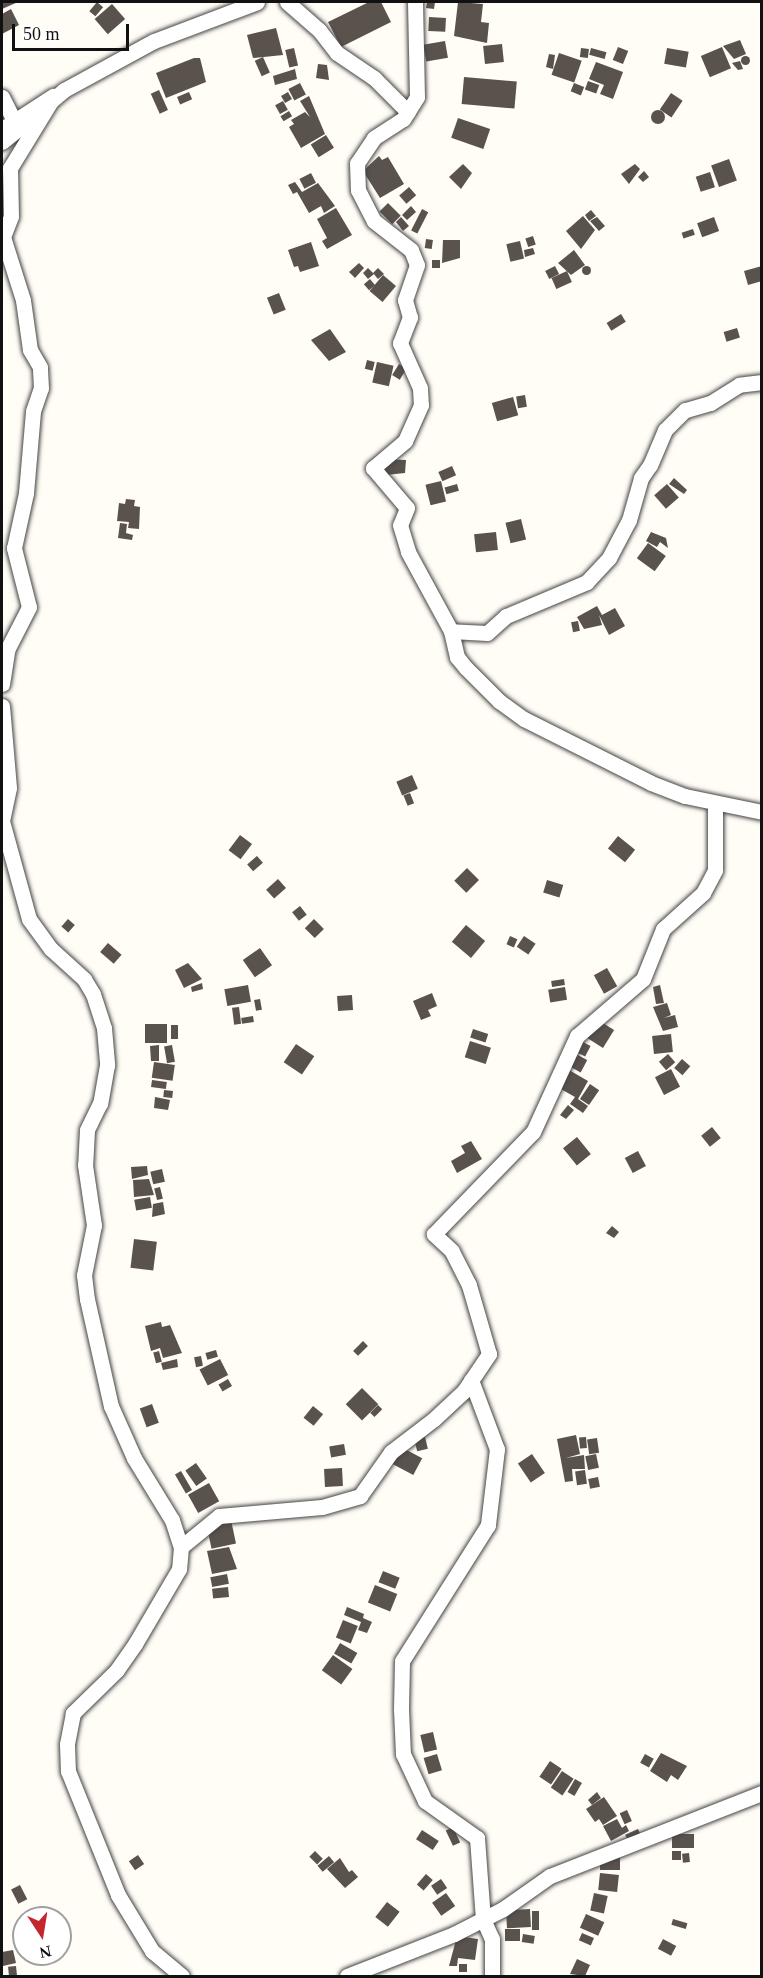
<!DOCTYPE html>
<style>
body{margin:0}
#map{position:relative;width:763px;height:1978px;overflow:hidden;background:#fffdf5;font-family:"Times New Roman",serif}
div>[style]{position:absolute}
.building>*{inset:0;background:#5a524d;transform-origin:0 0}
.round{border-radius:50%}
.roads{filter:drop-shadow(0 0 2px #444) drop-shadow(0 0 2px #444)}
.street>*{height:15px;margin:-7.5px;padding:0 7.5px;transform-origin:7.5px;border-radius:7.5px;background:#fff}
span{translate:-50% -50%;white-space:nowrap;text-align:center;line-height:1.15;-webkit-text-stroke:6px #fff;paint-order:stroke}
.frame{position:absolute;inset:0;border:3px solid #111;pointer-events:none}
.north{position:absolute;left:12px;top:1906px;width:60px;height:60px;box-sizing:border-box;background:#fff;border:2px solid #a0a0a0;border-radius:50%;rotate:168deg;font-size:16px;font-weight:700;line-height:24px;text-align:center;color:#111}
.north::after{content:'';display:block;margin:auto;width:21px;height:27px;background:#c4262e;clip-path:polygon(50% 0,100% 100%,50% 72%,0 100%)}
.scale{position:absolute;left:12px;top:24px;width:117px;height:27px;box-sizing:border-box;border:3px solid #111;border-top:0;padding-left:8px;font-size:18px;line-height:21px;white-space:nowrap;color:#111;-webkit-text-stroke:4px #fff;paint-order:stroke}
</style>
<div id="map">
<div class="building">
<div style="clip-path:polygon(2px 2px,18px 2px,2px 9px)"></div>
<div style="left:97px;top:2px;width:8px;height:12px;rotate:40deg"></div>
<div style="clip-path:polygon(369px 2px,381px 2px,391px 22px,341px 47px,328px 22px)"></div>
<div style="clip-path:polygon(427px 2px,435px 2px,434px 9px,426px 8px)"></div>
<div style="clip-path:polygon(458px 2px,483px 4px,481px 22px,489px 23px,487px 43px,454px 36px)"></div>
<div style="left:112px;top:4px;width:20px;height:23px;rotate:49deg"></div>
<div style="clip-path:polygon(11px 9px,19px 25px,2px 34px,2px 14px)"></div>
<div style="left:429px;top:17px;width:17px;height:14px;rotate:3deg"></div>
<div style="clip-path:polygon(276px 28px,283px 55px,253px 58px,247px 35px)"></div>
<div style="clip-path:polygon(740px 40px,746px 54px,734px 59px,723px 46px)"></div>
<div style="left:445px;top:41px;width:17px;height:22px;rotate:80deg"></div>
<div style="left:502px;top:44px;width:18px;height:19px;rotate:84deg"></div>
<div style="left:618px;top:47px;width:11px;height:14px;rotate:22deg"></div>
<div style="left:722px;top:47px;width:23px;height:23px;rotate:67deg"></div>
<div style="left:294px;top:48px;width:18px;height:9px;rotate:77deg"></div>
<div style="left:581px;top:48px;width:8px;height:9px;rotate:7deg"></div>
<div style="left:591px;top:48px;width:16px;height:7px;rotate:15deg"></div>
<div style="left:667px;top:48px;width:22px;height:16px;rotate:10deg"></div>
<div style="left:559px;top:53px;width:24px;height:23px;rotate:19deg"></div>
<div style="clip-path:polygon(549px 54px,555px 55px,553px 69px,546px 67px)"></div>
<div class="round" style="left:740.5px;top:55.5px;width:9px;height:9px"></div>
<div style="left:263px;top:57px;width:17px;height:9px;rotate:66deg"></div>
<div style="clip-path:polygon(194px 58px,200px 58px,206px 82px,166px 98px,156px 73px)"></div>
<div style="clip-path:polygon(740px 61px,743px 69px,738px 70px,732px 63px)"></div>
<div style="clip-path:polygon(596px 62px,623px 72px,613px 99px,600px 94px,604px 85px,589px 79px)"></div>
<div style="clip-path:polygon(318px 64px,327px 65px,329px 80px,316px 78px)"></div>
<div style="clip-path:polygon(295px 69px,297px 79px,275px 85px,273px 76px)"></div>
<div style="left:464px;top:77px;width:53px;height:27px;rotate:5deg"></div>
<div style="left:588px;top:81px;width:12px;height:9px;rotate:20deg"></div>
<div style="left:300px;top:83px;width:13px;height:13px;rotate:63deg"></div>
<div style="left:574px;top:83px;width:11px;height:9px;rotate:22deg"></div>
<div style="left:159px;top:90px;width:22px;height:9px;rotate:66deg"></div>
<div style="left:189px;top:92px;width:8px;height:13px;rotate:67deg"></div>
<div style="left:288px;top:92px;width:8px;height:8px;rotate:60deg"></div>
<div style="left:671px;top:93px;width:14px;height:20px;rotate:34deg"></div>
<div style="clip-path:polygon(309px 96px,325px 134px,301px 148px,289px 127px,294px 124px,291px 120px,305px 112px,310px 117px,300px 101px)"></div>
<div style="left:283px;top:101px;width:10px;height:9px;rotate:61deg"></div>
<div class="round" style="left:651px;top:110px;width:14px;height:14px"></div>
<div style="left:289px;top:111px;width:6px;height:10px;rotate:59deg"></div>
<div style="left:458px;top:118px;width:34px;height:21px;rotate:19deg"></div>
<div style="left:326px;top:135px;width:15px;height:18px;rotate:58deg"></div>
<div style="clip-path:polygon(379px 156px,382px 160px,388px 157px,404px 184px,380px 198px,363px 171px)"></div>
<div style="left:729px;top:159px;width:23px;height:19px;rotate:70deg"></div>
<div style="clip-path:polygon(463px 164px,472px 173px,461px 189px,449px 177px)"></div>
<div style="clip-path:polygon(635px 164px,640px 169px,629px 184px,621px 174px)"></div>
<div style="clip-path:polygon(644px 171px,649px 177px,643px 182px,638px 177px)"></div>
<div style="left:710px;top:172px;width:16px;height:15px;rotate:72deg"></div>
<div style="left:311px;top:173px;width:11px;height:13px;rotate:63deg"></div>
<div style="clip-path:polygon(295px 182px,302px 192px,318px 183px,335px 206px,324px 213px,321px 206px,309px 213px,297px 192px,293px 194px,288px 185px)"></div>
<div style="left:409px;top:187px;width:11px;height:13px;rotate:49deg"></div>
<div style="left:388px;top:203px;width:18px;height:12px;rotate:45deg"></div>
<div style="clip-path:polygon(411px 206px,416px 212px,407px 220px,402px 215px)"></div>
<div style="clip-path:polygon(336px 208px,352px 235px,327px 249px,322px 241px,327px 238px,317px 219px)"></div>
<div style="left:422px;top:209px;width:7px;height:24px;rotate:27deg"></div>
<div style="clip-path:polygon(591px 210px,596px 216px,589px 221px,585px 215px)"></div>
<div style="clip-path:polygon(583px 216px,595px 230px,581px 249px,566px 231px)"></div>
<div style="clip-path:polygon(401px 217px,409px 226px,403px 231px,396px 222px)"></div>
<div style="clip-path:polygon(597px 217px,605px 226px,599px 231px,590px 221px)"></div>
<div style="left:714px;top:217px;width:15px;height:18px;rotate:70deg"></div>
<div style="left:693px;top:229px;width:6px;height:12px;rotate:72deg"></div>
<div style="left:533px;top:236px;width:9px;height:8px;rotate:72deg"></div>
<div style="left:426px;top:239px;width:7px;height:9px;rotate:8deg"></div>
<div style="clip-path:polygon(443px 240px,460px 240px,460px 258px,442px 263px)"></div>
<div style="left:520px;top:241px;width:18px;height:14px;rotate:77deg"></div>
<div style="clip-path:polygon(311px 242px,319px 266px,300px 272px,298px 266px,294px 267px,288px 250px)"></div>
<div style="clip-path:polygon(533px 248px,535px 254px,525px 257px,524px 250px)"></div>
<div style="clip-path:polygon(574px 250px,585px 265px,571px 275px,558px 263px)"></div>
<div style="left:432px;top:260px;width:8px;height:8px"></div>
<div style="clip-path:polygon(359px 263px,364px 268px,355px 278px,349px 272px)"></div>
<div class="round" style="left:581.5px;top:265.5px;width:9px;height:9px"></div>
<div style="left:555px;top:266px;width:9px;height:11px;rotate:63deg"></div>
<div style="clip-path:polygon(762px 266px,762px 281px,748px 285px,744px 271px)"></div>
<div style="clip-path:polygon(368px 268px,374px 274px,368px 279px,363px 273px)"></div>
<div style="clip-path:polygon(378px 268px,384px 274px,378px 279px,373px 273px)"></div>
<div style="left:567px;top:271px;width:12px;height:17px;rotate:66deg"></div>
<div style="left:383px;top:275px;width:17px;height:21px;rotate:40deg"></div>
<div style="left:370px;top:279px;width:8px;height:8px;rotate:50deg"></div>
<div style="left:279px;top:293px;width:18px;height:13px;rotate:68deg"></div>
<div style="left:621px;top:314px;width:9px;height:17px;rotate:58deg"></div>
<div style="left:737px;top:328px;width:10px;height:14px;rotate:73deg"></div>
<div style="clip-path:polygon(330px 329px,346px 352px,329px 361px,311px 340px)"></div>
<div style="left:367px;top:360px;width:8px;height:9px;rotate:14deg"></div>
<div style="left:377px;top:362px;width:17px;height:21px;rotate:13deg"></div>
<div style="left:399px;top:364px;width:9px;height:13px;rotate:32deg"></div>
<div style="left:525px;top:395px;width:12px;height:9px;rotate:81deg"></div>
<div style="left:513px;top:397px;width:19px;height:22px;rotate:74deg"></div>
<div style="clip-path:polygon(385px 459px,406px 460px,405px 473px,386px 475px)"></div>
<div style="left:452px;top:466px;width:10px;height:15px;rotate:66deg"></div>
<div style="clip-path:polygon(674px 478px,687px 490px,684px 494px,669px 484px)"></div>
<div style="left:441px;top:481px;width:21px;height:16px;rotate:76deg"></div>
<div style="left:457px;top:484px;width:7px;height:13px;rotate:74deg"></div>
<div style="left:667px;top:484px;width:18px;height:17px;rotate:49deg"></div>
<div style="clip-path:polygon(126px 499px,135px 500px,134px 506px,140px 507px,139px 529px,128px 528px,129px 522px,117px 521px,119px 503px,125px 504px)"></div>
<div style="left:521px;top:519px;width:21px;height:16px;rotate:76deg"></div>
<div style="clip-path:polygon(120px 523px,127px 524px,126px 533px,133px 535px,132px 540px,118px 538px)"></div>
<div style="left:496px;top:532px;width:18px;height:22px;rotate:84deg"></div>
<div style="clip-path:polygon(651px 532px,666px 538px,668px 548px,660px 542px,657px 547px,646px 541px)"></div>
<div style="left:648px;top:543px;width:22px;height:19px;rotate:36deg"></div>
<div style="clip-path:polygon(597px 606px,602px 615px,615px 608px,625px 626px,609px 635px,599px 615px,602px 625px,584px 629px,577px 617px)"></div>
<div style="left:578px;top:621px;width:10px;height:7px;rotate:79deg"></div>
<div style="left:412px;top:775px;width:15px;height:17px;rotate:67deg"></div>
<div style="left:410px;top:793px;width:11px;height:7px;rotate:68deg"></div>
<div style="left:240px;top:835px;width:15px;height:19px;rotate:37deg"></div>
<div style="left:618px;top:836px;width:22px;height:16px;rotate:39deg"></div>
<div style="left:257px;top:856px;width:9px;height:13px;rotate:49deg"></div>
<div style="left:467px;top:868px;width:17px;height:18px;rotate:45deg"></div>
<div style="left:278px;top:879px;width:12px;height:16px;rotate:48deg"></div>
<div style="left:547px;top:880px;width:17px;height:13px;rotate:17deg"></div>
<div style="left:300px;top:906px;width:11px;height:10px;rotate:52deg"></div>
<div style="left:68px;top:919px;width:9px;height:10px;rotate:41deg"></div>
<div style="left:314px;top:919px;width:14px;height:13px;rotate:45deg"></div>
<div style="left:466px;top:925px;width:25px;height:22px;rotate:40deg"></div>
<div style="left:510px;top:936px;width:8px;height:9px;rotate:23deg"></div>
<div style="left:524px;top:936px;width:14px;height:13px;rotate:34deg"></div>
<div style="left:108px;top:943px;width:18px;height:12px;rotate:41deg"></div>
<div style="left:260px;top:948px;width:21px;height:21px;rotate:55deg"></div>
<div style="clip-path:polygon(188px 963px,202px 979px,184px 988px,175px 970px)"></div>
<div style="left:607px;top:968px;width:21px;height:15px;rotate:61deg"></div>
<div style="left:564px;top:979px;width:6px;height:13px;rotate:81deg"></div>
<div style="clip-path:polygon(202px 983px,203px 989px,192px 992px,191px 987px)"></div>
<div style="left:248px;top:985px;width:17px;height:24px;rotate:80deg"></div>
<div style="clip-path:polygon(660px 985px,664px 1003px,656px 1004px,653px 987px)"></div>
<div style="left:565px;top:987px;width:13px;height:17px;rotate:81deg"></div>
<div style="clip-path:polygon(432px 993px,437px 1006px,428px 1010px,431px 1016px,421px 1020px,413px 1001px)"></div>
<div style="left:352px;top:995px;width:15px;height:15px;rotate:86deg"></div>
<div style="left:260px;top:999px;width:11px;height:6px;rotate:80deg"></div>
<div style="clip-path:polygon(667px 1003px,671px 1015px,664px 1018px,675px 1015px,678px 1027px,663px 1031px,653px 1007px)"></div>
<div style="left:239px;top:1007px;width:17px;height:7px;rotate:83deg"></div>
<div style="left:253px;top:1016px;width:6px;height:12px;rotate:81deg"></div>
<div style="left:598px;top:1020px;width:19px;height:21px;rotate:32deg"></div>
<div style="left:145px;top:1024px;width:22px;height:19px"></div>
<div style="left:171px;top:1025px;width:7px;height:14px"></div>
<div style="left:473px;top:1029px;width:16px;height:9px;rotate:18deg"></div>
<div style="left:671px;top:1034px;width:18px;height:19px;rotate:84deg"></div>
<div style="left:579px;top:1040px;width:13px;height:12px;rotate:27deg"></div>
<div style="left:470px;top:1041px;width:22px;height:17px;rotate:18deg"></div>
<div style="left:296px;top:1044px;width:22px;height:22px;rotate:34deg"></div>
<div style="clip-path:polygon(159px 1045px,159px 1061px,151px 1061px,150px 1046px)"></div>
<div style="left:172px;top:1045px;width:17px;height:8px;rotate:80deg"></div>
<div style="left:574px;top:1053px;width:15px;height:14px;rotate:28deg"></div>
<div style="left:668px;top:1054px;width:11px;height:12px;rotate:49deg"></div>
<div style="left:682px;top:1059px;width:11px;height:12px;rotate:41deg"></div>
<div style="left:154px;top:1062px;width:21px;height:16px;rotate:8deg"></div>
<div style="left:671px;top:1069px;width:20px;height:18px;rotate:63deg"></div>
<div style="clip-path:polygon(569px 1070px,588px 1081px,578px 1099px,588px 1106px,583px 1113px,570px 1104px,575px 1097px,559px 1088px)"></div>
<div style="left:152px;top:1080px;width:15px;height:7px;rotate:8deg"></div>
<div style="left:590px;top:1084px;width:11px;height:18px;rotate:34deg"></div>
<div style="left:164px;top:1090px;width:9px;height:7px;rotate:6deg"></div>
<div style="clip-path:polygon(155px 1097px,170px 1100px,168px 1110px,154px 1108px)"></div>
<div style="clip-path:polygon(568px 1105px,574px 1110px,566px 1119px,560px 1115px)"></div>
<div style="left:712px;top:1127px;width:14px;height:14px;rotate:51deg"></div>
<div style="left:577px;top:1137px;width:22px;height:18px;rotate:51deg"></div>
<div style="clip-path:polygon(471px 1141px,482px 1159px,457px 1173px,451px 1161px,465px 1153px,461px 1146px)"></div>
<div style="left:638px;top:1151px;width:17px;height:15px;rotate:62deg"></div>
<div style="clip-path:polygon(147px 1166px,148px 1175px,132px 1179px,131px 1167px)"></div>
<div style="left:162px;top:1169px;width:13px;height:12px;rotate:77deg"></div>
<div style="clip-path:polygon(149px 1179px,154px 1195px,134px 1197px,133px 1180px)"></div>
<div style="left:160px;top:1187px;width:12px;height:6px;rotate:76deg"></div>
<div style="left:150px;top:1197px;width:11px;height:16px;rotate:80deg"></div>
<div style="clip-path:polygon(163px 1202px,165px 1214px,152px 1217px,153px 1204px)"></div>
<div style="clip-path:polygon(612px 1226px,619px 1232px,614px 1238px,606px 1233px)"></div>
<div style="left:134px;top:1239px;width:23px;height:29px;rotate:7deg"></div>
<div style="clip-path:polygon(161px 1322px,162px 1327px,170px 1325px,182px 1353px,163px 1358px,160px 1348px,151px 1351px,145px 1326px)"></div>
<div style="left:363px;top:1341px;width:7px;height:14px;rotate:45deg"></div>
<div style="left:216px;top:1350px;width:7px;height:11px;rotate:74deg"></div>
<div style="left:159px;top:1351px;width:11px;height:6px;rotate:75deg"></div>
<div style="left:201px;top:1356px;width:10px;height:7px;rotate:79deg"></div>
<div style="clip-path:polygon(177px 1359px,178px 1367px,163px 1370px,161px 1363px)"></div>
<div style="left:220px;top:1359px;width:18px;height:23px;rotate:63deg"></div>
<div style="left:228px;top:1379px;width:8px;height:11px;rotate:60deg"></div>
<div style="left:362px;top:1388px;width:23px;height:23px;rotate:45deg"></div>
<div style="left:152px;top:1404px;width:20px;height:13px;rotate:70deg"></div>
<div style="left:378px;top:1405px;width:6px;height:11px;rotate:45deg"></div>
<div style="left:313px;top:1406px;width:13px;height:15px;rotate:39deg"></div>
<div style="clip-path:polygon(576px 1435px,580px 1454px,566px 1458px,584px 1455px,585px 1469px,572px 1469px,573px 1481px,565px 1482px,557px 1439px)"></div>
<div style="left:425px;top:1437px;width:12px;height:11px;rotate:76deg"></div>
<div style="left:586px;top:1437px;width:11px;height:7px;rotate:85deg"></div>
<div style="left:597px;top:1438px;width:15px;height:10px;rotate:82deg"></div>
<div style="left:344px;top:1444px;width:11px;height:15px;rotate:80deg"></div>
<div style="left:401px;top:1447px;width:24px;height:19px;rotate:28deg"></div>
<div style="left:532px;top:1454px;width:23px;height:17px;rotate:56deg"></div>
<div style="left:596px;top:1454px;width:14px;height:11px;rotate:78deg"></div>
<div style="left:196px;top:1463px;width:19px;height:13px;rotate:55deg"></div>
<div style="left:342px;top:1468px;width:18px;height:18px;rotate:87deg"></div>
<div style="left:585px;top:1470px;width:14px;height:10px;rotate:82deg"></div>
<div style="left:181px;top:1471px;width:22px;height:7px;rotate:60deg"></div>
<div style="left:598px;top:1477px;width:10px;height:10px;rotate:79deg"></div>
<div style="left:209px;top:1483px;width:21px;height:24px;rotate:61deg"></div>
<div style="left:231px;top:1520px;width:24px;height:25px;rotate:78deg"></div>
<div style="clip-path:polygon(229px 1547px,237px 1569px,212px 1574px,207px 1551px)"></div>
<div style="left:383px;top:1571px;width:18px;height:12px;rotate:22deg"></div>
<div style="left:227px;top:1574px;width:10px;height:17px;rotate:79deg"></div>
<div style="left:375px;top:1585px;width:24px;height:19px;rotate:22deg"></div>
<div style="left:228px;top:1587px;width:10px;height:16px;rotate:84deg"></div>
<div style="clip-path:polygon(347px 1607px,364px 1614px,363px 1618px,372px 1622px,367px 1633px,358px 1630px,361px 1622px,344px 1615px)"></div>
<div style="left:343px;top:1620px;width:16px;height:19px;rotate:22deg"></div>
<div style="left:340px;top:1643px;width:20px;height:12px;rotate:30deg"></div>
<div style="left:333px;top:1655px;width:24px;height:19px;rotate:36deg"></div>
<div style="left:433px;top:1732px;width:18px;height:13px;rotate:77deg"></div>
<div style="clip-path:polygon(661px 1753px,687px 1766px,678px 1780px,671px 1775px,667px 1782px,650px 1771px)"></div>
<div style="left:437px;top:1754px;width:17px;height:14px;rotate:73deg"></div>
<div style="left:645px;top:1754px;width:10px;height:10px;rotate:29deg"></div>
<div style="left:550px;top:1761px;width:14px;height:19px;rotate:34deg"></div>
<div style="left:562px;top:1771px;width:14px;height:20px;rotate:34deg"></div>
<div style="left:575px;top:1779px;width:8px;height:15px;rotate:30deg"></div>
<div style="clip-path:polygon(597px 1792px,601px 1798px,592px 1805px,588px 1800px)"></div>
<div style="clip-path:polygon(604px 1797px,617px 1816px,603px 1825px,599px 1819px,595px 1822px,586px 1809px)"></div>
<div style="left:627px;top:1810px;width:12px;height:8px;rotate:66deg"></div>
<div style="clip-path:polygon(617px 1819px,622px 1828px,626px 1825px,629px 1831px,611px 1841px,603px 1826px)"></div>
<div style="left:453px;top:1827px;width:17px;height:8px;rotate:65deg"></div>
<div style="left:638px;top:1829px;width:10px;height:14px;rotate:66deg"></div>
<div style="left:422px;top:1830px;width:20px;height:11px;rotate:33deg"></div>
<div style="left:672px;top:1834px;width:22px;height:14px"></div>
<div style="left:315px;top:1851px;width:11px;height:8px;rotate:45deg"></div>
<div style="left:672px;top:1851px;width:9px;height:9px"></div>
<div style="left:689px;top:1853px;width:9px;height:7px;rotate:84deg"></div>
<div style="left:138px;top:1855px;width:11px;height:11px;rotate:56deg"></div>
<div style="left:329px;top:1856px;width:8px;height:15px;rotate:50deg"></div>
<div style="left:600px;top:1857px;width:20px;height:13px"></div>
<div style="clip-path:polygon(340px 1858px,349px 1872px,352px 1870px,358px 1877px,345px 1888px,327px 1869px)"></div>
<div style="left:600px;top:1873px;width:19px;height:17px;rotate:6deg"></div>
<div style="left:426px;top:1874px;width:9px;height:14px;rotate:41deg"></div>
<div style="left:441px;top:1879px;width:11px;height:12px;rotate:56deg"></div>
<div style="left:20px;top:1885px;width:16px;height:10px;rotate:63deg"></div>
<div style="left:446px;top:1893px;width:16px;height:17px;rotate:55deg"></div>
<div style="left:594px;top:1893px;width:14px;height:18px;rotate:12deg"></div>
<div style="left:387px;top:1902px;width:16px;height:19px;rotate:38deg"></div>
<div style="left:530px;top:1909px;width:18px;height:24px;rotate:87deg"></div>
<div style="left:532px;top:1911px;width:7px;height:19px"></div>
<div style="left:586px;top:1914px;width:20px;height:15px;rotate:24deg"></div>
<div style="left:673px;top:1919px;width:15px;height:6px;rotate:16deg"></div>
<div style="left:520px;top:1929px;width:12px;height:15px;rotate:90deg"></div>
<div style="left:582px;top:1933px;width:13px;height:8px;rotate:23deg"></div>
<div style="left:523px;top:1934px;width:12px;height:8px;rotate:9deg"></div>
<div style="clip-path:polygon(457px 1936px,478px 1939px,475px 1960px,458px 1958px,457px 1966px,449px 1966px)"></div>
<div style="left:663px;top:1939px;width:15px;height:11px;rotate:28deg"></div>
<div style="clip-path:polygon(13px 1950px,16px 1963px,3px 1966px,2px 1952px)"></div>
<div style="clip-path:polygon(577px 1959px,590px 1965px,585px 1976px,570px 1974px)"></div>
<div style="left:459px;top:1964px;width:8px;height:8px"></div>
<div style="left:16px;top:1966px;width:9px;height:8px;rotate:84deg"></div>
</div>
<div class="roads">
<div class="street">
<div style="left:287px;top:2px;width:43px;rotate:41.2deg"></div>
<div style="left:319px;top:30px;width:29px;rotate:52deg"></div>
<div style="left:337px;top:53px;width:45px;rotate:34deg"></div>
<div style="left:374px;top:78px;width:48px;rotate:45deg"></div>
<div style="left:415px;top:2px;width:95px;rotate:88.8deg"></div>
<div style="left:417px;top:97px;width:26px;rotate:122deg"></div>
<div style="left:403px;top:119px;width:35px;rotate:147deg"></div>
<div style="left:374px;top:138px;width:30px;rotate:124deg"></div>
<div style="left:357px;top:163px;width:27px;rotate:88deg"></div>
<div style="left:358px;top:190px;width:35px;rotate:63deg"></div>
<div style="left:374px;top:221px;width:47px;rotate:38.1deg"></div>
<div style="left:411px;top:250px;width:16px;rotate:68deg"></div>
<div style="left:417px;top:265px;width:37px;rotate:109deg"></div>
<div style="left:405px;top:300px;width:18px;rotate:74deg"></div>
<div style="left:410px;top:317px;width:28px;rotate:111deg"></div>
<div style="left:400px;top:343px;width:49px;rotate:66deg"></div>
<div style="left:420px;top:388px;width:17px;rotate:87deg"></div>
<div style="left:421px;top:405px;width:39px;rotate:114deg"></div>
<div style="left:405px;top:441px;width:42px;rotate:139.8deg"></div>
<div style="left:373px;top:468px;width:52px;rotate:49.6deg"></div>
<div style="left:407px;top:508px;width:18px;rotate:112deg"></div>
<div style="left:400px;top:525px;width:28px;rotate:73deg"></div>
<div style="left:408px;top:552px;width:90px;rotate:61.4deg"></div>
<div style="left:2px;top:97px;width:27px;rotate:63deg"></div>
<div style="left:2px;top:129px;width:61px;rotate:-32.9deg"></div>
<div style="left:2px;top:142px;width:40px;rotate:-39deg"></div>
<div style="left:762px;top:382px;width:23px;rotate:173deg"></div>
<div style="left:739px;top:385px;width:34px;rotate:148deg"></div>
<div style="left:710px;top:403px;width:26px;rotate:164deg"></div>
<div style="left:685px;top:410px;width:28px;rotate:135deg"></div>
<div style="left:665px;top:430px;width:38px;rotate:113deg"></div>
<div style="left:650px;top:465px;width:16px;rotate:125deg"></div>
<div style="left:641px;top:478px;width:44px;rotate:105.9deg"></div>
<div style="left:629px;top:520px;width:43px;rotate:117.8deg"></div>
<div style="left:609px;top:558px;width:33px;rotate:133deg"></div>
<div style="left:587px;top:582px;width:88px;rotate:157.2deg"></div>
<div style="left:506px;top:616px;width:25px;rotate:138deg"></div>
<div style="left:487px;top:633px;width:36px;rotate:-177deg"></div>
<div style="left:451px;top:631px;width:27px;rotate:77deg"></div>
<div style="left:457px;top:657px;width:14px;rotate:51deg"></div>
<div style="left:466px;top:668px;width:47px;rotate:45deg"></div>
<div style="left:499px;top:701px;width:31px;rotate:36deg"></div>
<div style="left:524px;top:719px;width:142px;rotate:26.7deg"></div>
<div style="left:651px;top:783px;width:36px;rotate:21deg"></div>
<div style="left:685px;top:796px;width:79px;rotate:11.7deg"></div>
<div style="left:2px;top:684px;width:36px;rotate:-81deg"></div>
<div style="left:8px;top:648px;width:46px;rotate:-62.9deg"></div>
<div style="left:29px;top:607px;width:61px;rotate:-104.3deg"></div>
<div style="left:14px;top:548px;width:56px;rotate:-77.7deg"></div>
<div style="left:26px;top:493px;width:82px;rotate:-85.1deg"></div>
<div style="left:33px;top:411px;width:24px;rotate:-71deg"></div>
<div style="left:41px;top:388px;width:21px;rotate:-93deg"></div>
<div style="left:40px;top:367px;width:20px;rotate:-120deg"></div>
<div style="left:30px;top:350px;width:50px;rotate:-98deg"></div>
<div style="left:23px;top:300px;width:66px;rotate:-107.6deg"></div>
<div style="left:3px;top:237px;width:22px;rotate:-69deg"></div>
<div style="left:11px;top:216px;width:48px;rotate:-91.2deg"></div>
<div style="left:10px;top:168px;width:79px;rotate:-58.5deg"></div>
<div style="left:51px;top:101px;width:17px;rotate:-40deg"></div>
<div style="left:64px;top:90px;width:102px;rotate:-28.6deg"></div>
<div style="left:154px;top:41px;width:110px;rotate:-20.7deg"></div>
<div style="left:2px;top:706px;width:82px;rotate:85.1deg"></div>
<div style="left:9px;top:788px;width:33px;rotate:102deg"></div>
<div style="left:2px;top:821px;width:102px;rotate:74.6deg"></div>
<div style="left:29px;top:919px;width:37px;rotate:54deg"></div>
<div style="left:51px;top:949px;width:45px;rotate:42.3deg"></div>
<div style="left:84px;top:979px;width:17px;rotate:59deg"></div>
<div style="left:93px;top:994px;width:36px;rotate:72deg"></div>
<div style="left:104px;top:1028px;width:37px;rotate:85deg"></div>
<div style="left:107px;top:1065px;width:39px;rotate:100deg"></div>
<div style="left:100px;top:1103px;width:30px;rotate:116deg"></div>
<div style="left:87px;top:1130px;width:35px;rotate:93deg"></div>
<div style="left:85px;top:1165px;width:61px;rotate:81.5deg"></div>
<div style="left:94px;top:1225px;width:51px;rotate:101.3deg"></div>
<div style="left:84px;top:1275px;width:24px;rotate:83deg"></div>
<div style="left:87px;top:1299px;width:110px;rotate:77.4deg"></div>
<div style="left:111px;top:1406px;width:57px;rotate:66.1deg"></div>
<div style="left:134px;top:1458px;width:73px;rotate:58.5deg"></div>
<div style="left:172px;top:1520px;width:28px;rotate:72deg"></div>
<div style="left:181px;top:1547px;width:22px;rotate:95deg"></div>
<div style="left:179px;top:1569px;width:87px;rotate:120.4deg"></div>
<div style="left:135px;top:1644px;width:32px;rotate:125deg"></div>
<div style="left:117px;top:1670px;width:62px;rotate:135.7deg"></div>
<div style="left:73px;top:1713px;width:32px;rotate:101deg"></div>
<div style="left:67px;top:1744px;width:27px;rotate:88deg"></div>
<div style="left:68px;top:1771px;width:134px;rotate:68deg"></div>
<div style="left:118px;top:1895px;width:66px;rotate:58.7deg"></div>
<div style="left:152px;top:1951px;width:39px;rotate:40deg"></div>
<div style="left:471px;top:1380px;width:74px;rotate:69.4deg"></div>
<div style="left:497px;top:1449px;width:77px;rotate:96.8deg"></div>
<div style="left:488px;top:1525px;width:161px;rotate:122.3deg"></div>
<div style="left:402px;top:1661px;width:48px;rotate:91.2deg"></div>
<div style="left:401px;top:1709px;width:45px;rotate:87.5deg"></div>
<div style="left:403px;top:1754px;width:52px;rotate:64.9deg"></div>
<div style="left:425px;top:1801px;width:64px;rotate:35.4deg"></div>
<div style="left:477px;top:1838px;width:81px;rotate:85.8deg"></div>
<div style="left:483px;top:1919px;width:22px;rotate:66deg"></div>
<div style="left:492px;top:1939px;width:37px;rotate:90deg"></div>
<div style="left:181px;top:1547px;width:49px;rotate:-39.2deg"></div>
<div style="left:219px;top:1516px;width:103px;rotate:-5deg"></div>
<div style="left:322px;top:1507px;width:40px;rotate:-16deg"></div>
<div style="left:360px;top:1496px;width:54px;rotate:-54.8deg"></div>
<div style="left:391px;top:1452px;width:54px;rotate:-37.5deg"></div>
<div style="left:434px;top:1419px;width:41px;rotate:-43deg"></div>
<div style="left:464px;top:1391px;width:45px;rotate:-56deg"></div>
<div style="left:489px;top:1354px;width:72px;rotate:-106.2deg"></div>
<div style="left:469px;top:1285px;width:38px;rotate:-117deg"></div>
<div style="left:452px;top:1251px;width:25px;rotate:-137deg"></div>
<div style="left:434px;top:1234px;width:142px;rotate:-45.9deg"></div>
<div style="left:533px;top:1132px;width:106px;rotate:-65.4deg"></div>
<div style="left:577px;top:1036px;width:87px;rotate:-40.8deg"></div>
<div style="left:643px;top:979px;width:54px;rotate:-68.2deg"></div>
<div style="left:663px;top:929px;width:54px;rotate:-42deg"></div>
<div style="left:703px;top:893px;width:26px;rotate:-62deg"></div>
<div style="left:715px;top:870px;width:67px;rotate:-90deg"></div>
<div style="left:347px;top:1976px;width:115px;rotate:-21.4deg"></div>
<div style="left:454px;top:1934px;width:55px;rotate:-27deg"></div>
<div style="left:503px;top:1909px;width:57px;rotate:-35.1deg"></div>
<div style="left:550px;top:1876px;width:228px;rotate:-21.4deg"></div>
</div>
</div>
<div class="frame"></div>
<div class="north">N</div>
<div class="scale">50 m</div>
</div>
